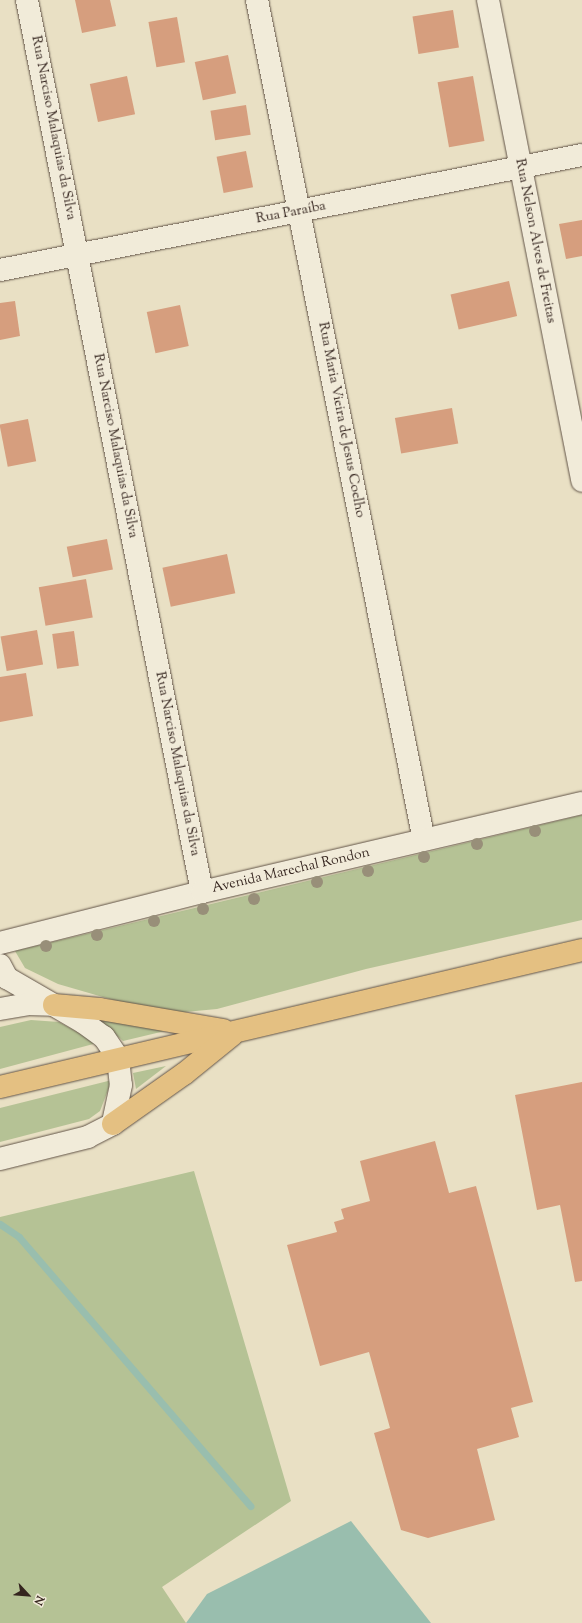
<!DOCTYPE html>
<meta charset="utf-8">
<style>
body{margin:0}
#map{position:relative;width:582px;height:1623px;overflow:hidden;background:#e9e0c4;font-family:"Sorts Mill Goudy",serif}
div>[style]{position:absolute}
.green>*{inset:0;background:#b5c295}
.water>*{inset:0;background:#99beae}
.stream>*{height:7px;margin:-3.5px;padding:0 3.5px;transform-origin:3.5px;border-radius:3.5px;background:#99beae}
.building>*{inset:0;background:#d69e7e;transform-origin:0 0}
.roads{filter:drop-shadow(0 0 1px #625448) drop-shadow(0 0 1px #625448)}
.minor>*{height:22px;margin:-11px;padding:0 11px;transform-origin:11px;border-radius:11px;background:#f1ebd9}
.tertiary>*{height:22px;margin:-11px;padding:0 11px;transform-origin:11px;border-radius:11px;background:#f1ebd9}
.trunk>*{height:22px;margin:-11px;padding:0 11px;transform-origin:11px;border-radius:11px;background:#e4c082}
.trees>*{width:12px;height:12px;margin:-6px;border-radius:50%;background:#988f79}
span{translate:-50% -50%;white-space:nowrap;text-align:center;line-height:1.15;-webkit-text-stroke:3px #f1ebd9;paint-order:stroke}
.street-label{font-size:14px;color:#35251f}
.north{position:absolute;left:8px;top:1575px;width:40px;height:40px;-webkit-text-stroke:3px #f1ebd9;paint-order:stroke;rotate:116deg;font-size:11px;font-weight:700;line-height:16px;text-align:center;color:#35251f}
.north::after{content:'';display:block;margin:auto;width:14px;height:18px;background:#35251f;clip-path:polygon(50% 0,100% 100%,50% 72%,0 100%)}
</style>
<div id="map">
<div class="green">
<div style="clip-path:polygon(582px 815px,582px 920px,366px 969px,217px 1009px,174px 1013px,127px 1004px,58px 984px,25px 968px,15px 951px)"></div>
<div style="clip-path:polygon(95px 1016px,165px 1031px,123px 1041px)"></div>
<div style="clip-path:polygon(31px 1020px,59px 1022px,97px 1043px,0 1069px,0 1027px)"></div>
<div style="clip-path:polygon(166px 1066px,136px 1089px,133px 1073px)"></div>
<div style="clip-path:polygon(112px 1080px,100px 1111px,89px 1119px,0 1142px,0 1108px)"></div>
<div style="clip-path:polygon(194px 1171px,291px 1501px,162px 1587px,186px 1623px,0 1623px,0 1217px)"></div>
</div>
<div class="water">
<div style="clip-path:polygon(351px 1521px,431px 1623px,186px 1623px,207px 1594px)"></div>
</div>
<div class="stream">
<div style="left:0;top:1224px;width:23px;rotate:34deg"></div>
<div style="left:19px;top:1237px;width:355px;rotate:49.3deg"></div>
</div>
<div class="building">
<div style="clip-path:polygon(75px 0,110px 0,116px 26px,82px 33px)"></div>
<div style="left:453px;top:10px;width:38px;height:41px;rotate:81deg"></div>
<div style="left:177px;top:17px;width:46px;height:29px;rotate:80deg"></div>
<div style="left:228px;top:55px;width:39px;height:34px;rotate:78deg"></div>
<div style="left:127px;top:76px;width:39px;height:38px;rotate:78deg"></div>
<div style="left:473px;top:76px;width:66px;height:36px;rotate:80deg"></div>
<div style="left:246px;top:105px;width:30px;height:36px;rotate:81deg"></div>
<div style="left:246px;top:151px;width:37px;height:30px;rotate:79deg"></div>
<div style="clip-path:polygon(582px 220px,582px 256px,566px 259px,559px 224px)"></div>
<div style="left:509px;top:281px;width:36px;height:60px;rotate:77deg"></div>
<div style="clip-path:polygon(15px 301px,20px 336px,0 340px,0 303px)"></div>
<div style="left:180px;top:305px;width:42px;height:34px;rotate:78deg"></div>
<div style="left:452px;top:408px;width:36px;height:58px;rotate:80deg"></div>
<div style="left:28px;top:419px;width:43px;height:29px;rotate:79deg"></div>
<div style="left:107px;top:539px;width:31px;height:41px;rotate:79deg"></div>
<div style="left:227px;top:554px;width:40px;height:66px;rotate:78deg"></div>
<div style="left:86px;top:579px;width:39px;height:48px;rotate:80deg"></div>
<div style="left:37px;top:630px;width:35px;height:37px;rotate:80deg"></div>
<div style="left:74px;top:631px;width:35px;height:22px;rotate:82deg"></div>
<div style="clip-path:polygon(26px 673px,33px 716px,0 722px,0 677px)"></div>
<div style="clip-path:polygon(582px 1082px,582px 1281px,575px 1282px,560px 1205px,537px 1210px,515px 1095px)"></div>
<div style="clip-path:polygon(435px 1141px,449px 1193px,476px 1186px,533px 1402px,511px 1408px,519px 1437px,477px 1449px,495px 1520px,428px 1538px,401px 1530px,374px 1433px,390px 1428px,369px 1352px,320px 1366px,287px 1245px,337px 1232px,334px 1222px,344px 1219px,341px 1209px,370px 1201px,360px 1161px)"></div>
</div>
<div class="roads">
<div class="minor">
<div style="left:27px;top:0;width:909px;rotate:78.9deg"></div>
<div style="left:257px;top:0;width:856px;rotate:78.76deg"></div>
<div style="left:488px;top:0;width:490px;rotate:78.9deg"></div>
<div style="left:0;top:270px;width:593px;rotate:-11.18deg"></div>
<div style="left:0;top:943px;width:208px;rotate:-14.2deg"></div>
<div style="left:202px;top:892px;width:390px;rotate:-13.2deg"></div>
</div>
<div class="tertiary">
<div style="left:0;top:965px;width:15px;rotate:62deg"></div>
<div style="left:7px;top:978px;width:88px;rotate:30.1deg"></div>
<div style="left:83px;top:1022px;width:26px;rotate:36deg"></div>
<div style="left:104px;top:1037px;width:25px;rotate:56deg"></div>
<div style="left:118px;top:1058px;width:27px;rotate:84deg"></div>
<div style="left:121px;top:1085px;width:40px;rotate:102deg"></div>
<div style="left:113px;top:1124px;width:28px;rotate:153deg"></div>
<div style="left:88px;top:1137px;width:91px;rotate:166deg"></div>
<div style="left:0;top:1009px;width:27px;rotate:-10deg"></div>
<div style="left:27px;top:1004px;width:25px;rotate:2deg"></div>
</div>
<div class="trunk">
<div style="left:54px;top:1005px;width:46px;rotate:5deg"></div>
<div style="left:100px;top:1009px;width:125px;rotate:9.7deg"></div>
<div style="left:0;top:1087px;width:598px;rotate:-13.25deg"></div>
<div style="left:113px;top:1124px;width:87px;rotate:-35.2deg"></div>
<div style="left:184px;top:1074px;width:62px;rotate:-39.1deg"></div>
</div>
</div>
<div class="trees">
<div style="left:535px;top:831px"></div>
<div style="left:477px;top:844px"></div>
<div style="left:424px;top:857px"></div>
<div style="left:368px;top:871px"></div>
<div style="left:317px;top:882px"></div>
<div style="left:254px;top:899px"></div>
<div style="left:203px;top:909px"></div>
<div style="left:154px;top:921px"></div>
<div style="left:97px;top:935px"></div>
<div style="left:46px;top:946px"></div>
</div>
<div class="street-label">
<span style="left:53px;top:128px;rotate:79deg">Rua Narciso Malaquias da Silva</span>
<span style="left:291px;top:213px;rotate:-11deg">Rua Paraíba</span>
<span style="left:535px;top:241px;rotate:79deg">Rua Nelson Alves de Freitas</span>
<span style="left:341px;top:420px;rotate:79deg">Rua Maria Vieira de Jesus Coelho</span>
<span style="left:115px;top:446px;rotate:79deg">Rua Narciso Malaquias da Silva</span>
<span style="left:177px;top:764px;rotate:79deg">Rua Narciso Malaquias da Silva</span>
<span style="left:291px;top:871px;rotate:-13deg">Avenida Marechal Rondon</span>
</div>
<div class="north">N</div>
</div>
